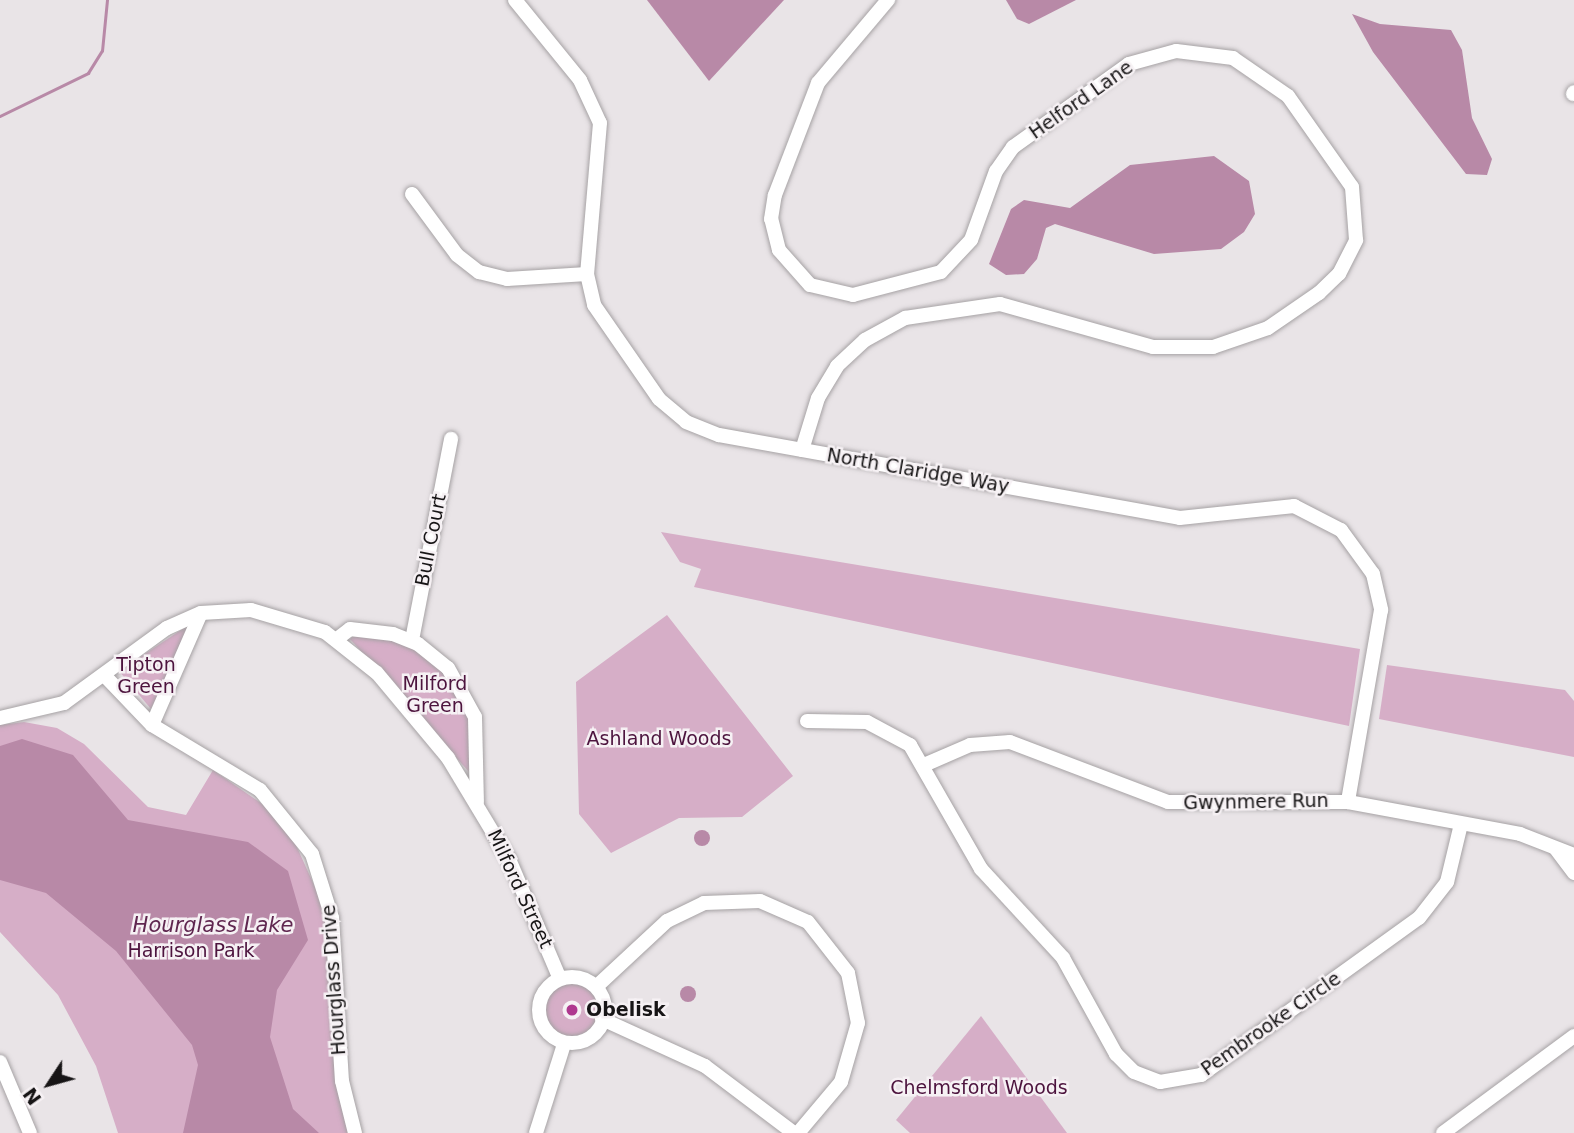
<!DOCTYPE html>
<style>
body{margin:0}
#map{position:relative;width:1574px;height:1133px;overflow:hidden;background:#e9e4e7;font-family:"DejaVu Sans",sans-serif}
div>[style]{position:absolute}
.green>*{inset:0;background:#d6aec7}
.round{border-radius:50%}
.water>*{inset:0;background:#b889a7}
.stream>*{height:2.5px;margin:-1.25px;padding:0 1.25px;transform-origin:1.25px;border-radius:1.25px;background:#b889a7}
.roads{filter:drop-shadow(0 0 2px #a6a2a4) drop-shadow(0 0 2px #a6a2a4)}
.minor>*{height:14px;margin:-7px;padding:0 7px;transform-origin:7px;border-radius:7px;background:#fff}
.minor>.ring{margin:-7px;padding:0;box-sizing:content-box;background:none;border:14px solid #fff;border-radius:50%}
.dots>*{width:19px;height:19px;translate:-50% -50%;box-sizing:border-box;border:4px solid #f6f1f4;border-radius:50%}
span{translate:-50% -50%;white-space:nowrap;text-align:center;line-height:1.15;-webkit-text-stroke:5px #f6f1f4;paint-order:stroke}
.street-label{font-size:19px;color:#171516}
.park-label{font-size:19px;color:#4d143e}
.poi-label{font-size:19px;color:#171516;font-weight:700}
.left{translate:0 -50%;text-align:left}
.water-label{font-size:21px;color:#602750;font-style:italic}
.north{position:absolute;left:14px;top:1049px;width:70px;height:70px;-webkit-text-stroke:5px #f6f1f4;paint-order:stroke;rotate:234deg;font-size:19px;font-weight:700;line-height:28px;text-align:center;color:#171516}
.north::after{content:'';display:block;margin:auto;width:24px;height:32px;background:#171516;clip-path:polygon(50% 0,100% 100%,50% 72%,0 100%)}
</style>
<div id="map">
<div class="green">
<div style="clip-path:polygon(661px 532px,1360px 649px,1349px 726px,694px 587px,701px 569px,680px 562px)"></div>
<div style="clip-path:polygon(667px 615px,793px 776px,742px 817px,679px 818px,611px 853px,579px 814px,576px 682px)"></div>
<div style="clip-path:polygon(187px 626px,189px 628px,151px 709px,119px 671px)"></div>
<div style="clip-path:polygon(358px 633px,414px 646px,456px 684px,473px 729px,470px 773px,350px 639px)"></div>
<div style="clip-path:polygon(1387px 665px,1565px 690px,1574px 701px,1574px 757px,1379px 719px)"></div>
<div style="clip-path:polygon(24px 722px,57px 728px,84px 744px,148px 807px,186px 815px,213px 770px,271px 810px,291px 834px,324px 907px,335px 1072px,348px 1133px,118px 1133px,96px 1066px,58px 995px,0 932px,0 725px)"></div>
<div class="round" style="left:546px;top:984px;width:52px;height:52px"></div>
<div style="clip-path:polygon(981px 1016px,1067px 1133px,910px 1133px,896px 1120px)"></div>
</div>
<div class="water">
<div style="clip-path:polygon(647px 0,784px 0,709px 81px)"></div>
<div style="clip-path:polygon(1006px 0,1076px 0,1029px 24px,1017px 19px)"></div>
<div style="clip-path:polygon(1352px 14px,1380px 24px,1451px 30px,1462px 50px,1472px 118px,1492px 159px,1487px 175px,1466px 174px,1373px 52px)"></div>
<div style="clip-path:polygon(1214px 156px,1249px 181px,1255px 214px,1244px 232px,1221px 249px,1154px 254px,1055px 224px,1046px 228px,1037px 259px,1024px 274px,1006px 275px,989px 264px,1011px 209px,1024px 200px,1070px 208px,1130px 165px)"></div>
<div style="clip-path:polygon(22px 739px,73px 755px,128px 820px,248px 842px,288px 871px,308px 940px,277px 990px,270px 1037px,293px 1109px,319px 1133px,183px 1133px,198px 1065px,192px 1045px,116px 951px,46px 893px,0 880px,0 746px)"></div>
<div class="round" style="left:694px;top:830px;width:16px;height:16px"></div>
<div class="round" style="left:680px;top:986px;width:16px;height:16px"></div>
</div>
<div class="stream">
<div style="left:0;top:116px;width:98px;rotate:-26deg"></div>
<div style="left:88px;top:73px;width:26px;rotate:-58deg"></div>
<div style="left:102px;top:51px;width:51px;rotate:-84.4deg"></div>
</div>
<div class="roads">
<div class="minor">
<div style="left:515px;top:0;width:103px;rotate:50.9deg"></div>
<div style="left:580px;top:80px;width:47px;rotate:65.1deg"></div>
<div style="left:600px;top:123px;width:152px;rotate:94.9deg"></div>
<div style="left:587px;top:274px;width:32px;rotate:77deg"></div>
<div style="left:594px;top:305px;width:114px;rotate:55.3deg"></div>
<div style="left:659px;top:399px;width:35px;rotate:40deg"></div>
<div style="left:686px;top:422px;width:35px;rotate:22deg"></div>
<div style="left:719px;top:435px;width:468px;rotate:10.2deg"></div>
<div style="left:1180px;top:518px;width:115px;rotate:-6deg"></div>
<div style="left:1294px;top:506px;width:53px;rotate:27.1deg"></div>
<div style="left:1341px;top:530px;width:54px;rotate:54deg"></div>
<div style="left:1373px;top:574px;width:37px;rotate:77deg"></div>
<div style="left:1381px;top:610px;width:195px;rotate:99.8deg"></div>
<div style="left:1573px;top:94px;width:2px;rotate:-63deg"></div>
<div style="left:412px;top:194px;width:76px;rotate:53.6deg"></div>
<div style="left:457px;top:255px;width:28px;rotate:38deg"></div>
<div style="left:479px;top:272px;width:29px;rotate:14deg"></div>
<div style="left:507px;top:279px;width:80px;rotate:-3.6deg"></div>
<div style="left:802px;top:450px;width:54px;rotate:-72.9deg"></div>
<div style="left:818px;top:398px;width:37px;rotate:-59deg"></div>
<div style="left:837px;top:366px;width:38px;rotate:-43deg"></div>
<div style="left:865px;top:340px;width:46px;rotate:-28.8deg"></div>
<div style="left:905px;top:318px;width:96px;rotate:-8.4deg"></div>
<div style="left:1000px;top:304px;width:159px;rotate:15.7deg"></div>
<div style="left:1153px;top:347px;width:60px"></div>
<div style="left:1213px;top:347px;width:58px;rotate:-19.1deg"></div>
<div style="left:1268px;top:328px;width:62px;rotate:-34.5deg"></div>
<div style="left:1319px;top:293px;width:28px;rotate:-44deg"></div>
<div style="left:1339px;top:274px;width:38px;rotate:-63deg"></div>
<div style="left:1356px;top:240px;width:53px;rotate:-94.3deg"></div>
<div style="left:1352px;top:187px;width:111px;rotate:-125.1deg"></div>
<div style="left:1288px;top:96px;width:67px;rotate:-145.4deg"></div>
<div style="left:1233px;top:58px;width:57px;rotate:-173deg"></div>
<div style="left:1176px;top:51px;width:49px;rotate:164.5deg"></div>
<div style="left:1129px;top:64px;width:143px;rotate:144.4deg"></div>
<div style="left:1013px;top:147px;width:29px;rotate:125deg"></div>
<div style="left:996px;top:171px;width:73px;rotate:109.9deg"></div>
<div style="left:971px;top:240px;width:44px;rotate:133.2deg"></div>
<div style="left:941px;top:272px;width:91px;rotate:165.4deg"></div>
<div style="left:853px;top:295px;width:44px;rotate:-166.9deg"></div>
<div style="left:810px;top:285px;width:47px;rotate:-131.5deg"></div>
<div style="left:779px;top:250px;width:32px;rotate:-104deg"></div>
<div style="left:771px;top:219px;width:24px;rotate:-81deg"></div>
<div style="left:775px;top:195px;width:120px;rotate:-69deg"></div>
<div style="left:818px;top:83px;width:109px;rotate:-49.9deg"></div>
<div style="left:337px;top:639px;width:16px;rotate:-38deg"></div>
<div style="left:350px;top:629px;width:43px;rotate:6.6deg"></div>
<div style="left:393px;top:634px;width:27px;rotate:22deg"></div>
<div style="left:418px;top:644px;width:38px;rotate:39deg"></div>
<div style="left:448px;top:668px;width:56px;rotate:61.1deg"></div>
<div style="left:475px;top:717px;width:85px;rotate:88.7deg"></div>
<div style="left:412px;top:640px;width:205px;rotate:-79deg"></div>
<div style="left:104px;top:675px;width:69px;rotate:46.2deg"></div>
<div style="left:152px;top:725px;width:126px;rotate:31deg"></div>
<div style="left:260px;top:790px;width:82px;rotate:50.9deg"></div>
<div style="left:312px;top:854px;width:67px;rotate:72.6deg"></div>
<div style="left:332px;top:918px;width:163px;rotate:86.5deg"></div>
<div style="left:342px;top:1081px;width:54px;rotate:76deg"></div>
<div style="left:0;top:718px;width:66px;rotate:-13.2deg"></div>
<div style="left:64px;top:703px;width:127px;rotate:-36.1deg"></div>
<div style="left:167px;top:628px;width:37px;rotate:-24deg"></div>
<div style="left:201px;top:613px;width:50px;rotate:-3.4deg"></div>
<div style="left:251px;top:610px;width:77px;rotate:16.6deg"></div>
<div style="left:325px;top:632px;width:66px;rotate:38.3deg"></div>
<div style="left:377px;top:673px;width:111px;rotate:50.1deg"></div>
<div style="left:448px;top:758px;width:118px;rotate:58.9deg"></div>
<div style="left:509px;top:859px;width:128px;rotate:67deg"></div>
<div style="left:807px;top:721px;width:60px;rotate:1deg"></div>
<div style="left:867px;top:722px;width:49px;rotate:28.1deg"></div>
<div style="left:910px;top:745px;width:143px;rotate:60.2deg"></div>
<div style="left:981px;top:869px;width:121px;rotate:47.3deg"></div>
<div style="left:1063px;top:958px;width:110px;rotate:61.1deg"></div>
<div style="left:1116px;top:1054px;width:25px;rotate:45deg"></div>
<div style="left:1134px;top:1072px;width:28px;rotate:21deg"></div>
<div style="left:1160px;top:1082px;width:42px;rotate:-9.7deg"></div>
<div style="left:1201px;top:1075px;width:269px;rotate:-35.8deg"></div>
<div style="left:1419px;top:918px;width:46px;rotate:-52.1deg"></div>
<div style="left:1447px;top:882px;width:60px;rotate:-76.4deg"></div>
<div style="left:152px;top:725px;width:122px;rotate:-66.4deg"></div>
<div style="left:924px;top:765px;width:50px;rotate:-23.5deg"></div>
<div style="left:970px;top:745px;width:40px;rotate:-4.3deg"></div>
<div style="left:1010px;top:742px;width:169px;rotate:20.8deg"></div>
<div style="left:1168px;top:802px;width:180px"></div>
<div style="left:1348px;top:802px;width:175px;rotate:10.5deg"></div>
<div style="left:1520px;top:834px;width:58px;rotate:21.3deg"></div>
<div style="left:1556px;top:849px;width:30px;rotate:53deg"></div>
<div class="ring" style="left:539px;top:977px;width:52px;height:52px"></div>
<div style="left:597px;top:986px;width:96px;rotate:-42.9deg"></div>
<div style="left:667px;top:921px;width:41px;rotate:-25.9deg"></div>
<div style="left:704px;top:903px;width:56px;rotate:-2deg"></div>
<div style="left:760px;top:901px;width:52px;rotate:23.6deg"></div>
<div style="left:808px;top:922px;width:65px;rotate:51.9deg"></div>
<div style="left:848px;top:973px;width:51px;rotate:78.7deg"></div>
<div style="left:858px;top:1023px;width:61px;rotate:106.1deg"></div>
<div style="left:841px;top:1082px;width:67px;rotate:130.1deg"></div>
<div style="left:602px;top:1019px;width:113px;rotate:24.5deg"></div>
<div style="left:705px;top:1066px;width:111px;rotate:37deg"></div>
<div style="left:0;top:1062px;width:77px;rotate:67.1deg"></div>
<div style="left:536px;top:1133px;width:93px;rotate:-72.5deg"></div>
<div style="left:1443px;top:1133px;width:163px;rotate:-36.5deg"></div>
</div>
</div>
<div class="dots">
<div style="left:572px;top:1010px;background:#af388f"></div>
</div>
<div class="street-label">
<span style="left:1081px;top:100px;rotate:-35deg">Helford Lane</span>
<span style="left:918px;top:471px;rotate:10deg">North Claridge Way</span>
<span style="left:431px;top:540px;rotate:-79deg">Bull Court</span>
<span style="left:1256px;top:802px;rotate:-1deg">Gwynmere Run</span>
<span style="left:520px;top:889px;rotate:65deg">Milford Street</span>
<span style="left:334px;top:980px;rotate:-94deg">Hourglass Drive</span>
<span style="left:1271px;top:1024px;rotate:-35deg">Pembrooke Circle</span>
</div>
<div class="park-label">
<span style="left:146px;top:676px">Tipton<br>Green</span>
<span style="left:435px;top:695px">Milford<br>Green</span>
<span style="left:659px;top:739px">Ashland Woods</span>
<span style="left:191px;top:951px">Harrison Park</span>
<span style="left:979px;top:1088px">Chelmsford Woods</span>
</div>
<div class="poi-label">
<span class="left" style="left:586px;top:1010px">Obelisk</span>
</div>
<div class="water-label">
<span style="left:213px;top:925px">Hourglass Lake</span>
</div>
<div class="north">N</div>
</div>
